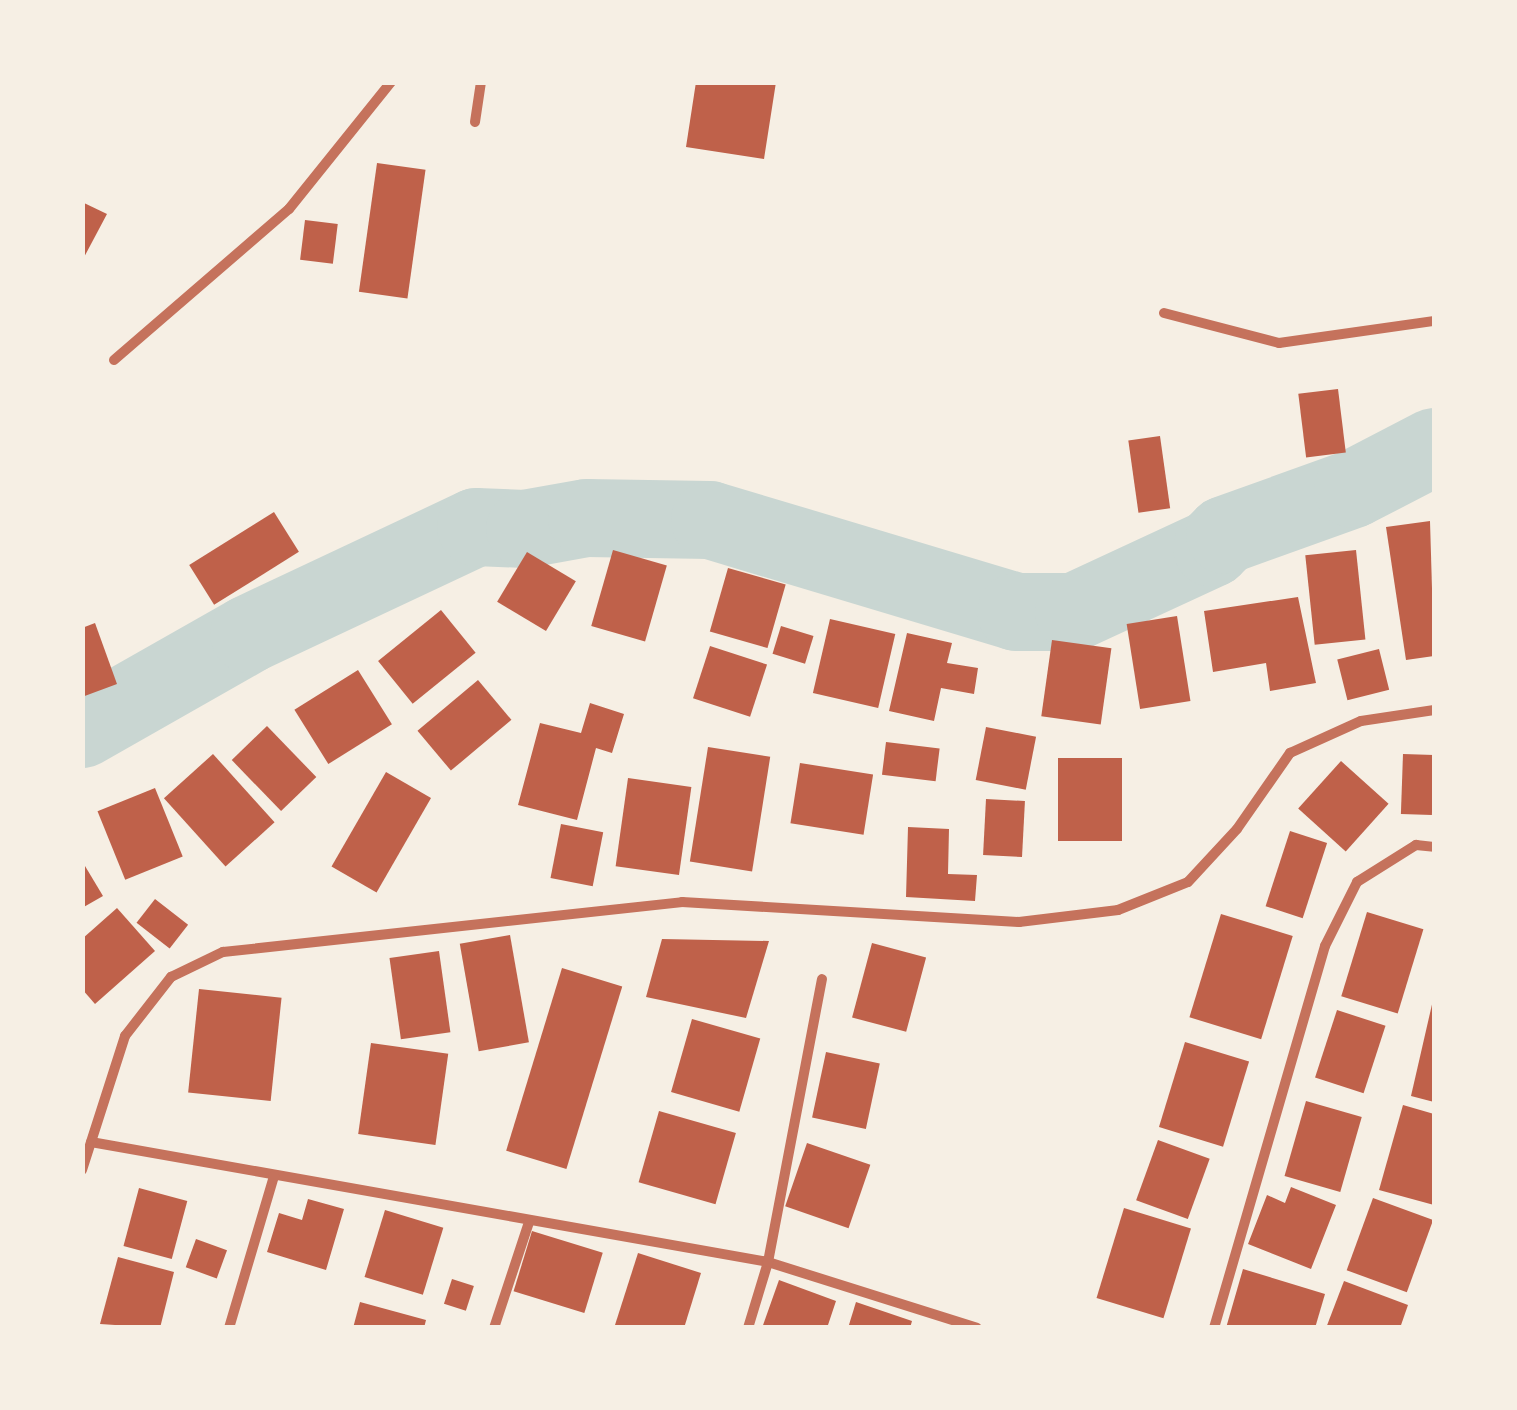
<!DOCTYPE html>
<style>
body{margin:0}
#map{position:relative;width:1517px;height:1410px;overflow:hidden;background:#f6efe4;font-family:"PT Sans",sans-serif}
div>[style]{position:absolute}
.river>*{height:78px;margin:-39px;padding:0 39px;transform-origin:39px;border-radius:39px;background:#c9d6d2}
.building>*{inset:0;background:#bf614a;transform-origin:0 0}
.minor>*{height:10px;margin:-5px;padding:0 5px;transform-origin:5px;border-radius:5px;background:#c5725c}
span{translate:-50% -50%;white-space:nowrap;text-align:center;line-height:1.15;-webkit-text-stroke:8px #f6efe4;paint-order:stroke}
.frame{position:absolute;inset:0;border:85px solid #f6efe4;pointer-events:none}
</style>
<div id="map">
<div class="river">
<div style="left:82px;top:729px;width:192px;rotate:-29.6deg"></div>
<div style="left:249px;top:634px;width:251px;rotate:-25.2deg"></div>
<div style="left:476px;top:527px;width:49px;rotate:2.3deg"></div>
<div style="left:525px;top:529px;width:63px;rotate:-10.1deg"></div>
<div style="left:587px;top:518px;width:123px;rotate:0.9deg"></div>
<div style="left:710px;top:520px;width:320px;rotate:16.7deg"></div>
<div style="left:1016px;top:612px;width:58px"></div>
<div style="left:1074px;top:612px;width:152px;rotate:-24.9deg"></div>
<div style="left:1212px;top:548px;width:18px;rotate:-45deg"></div>
<div style="left:1225px;top:535px;width:136px;rotate:-19.8deg"></div>
<div style="left:1353px;top:489px;width:91px;rotate:-27.4deg"></div>
</div>
<div class="building">
<div style="clip-path:polygon(696px 82px,776px 82px,764px 159px,686px 147px)"></div>
<div style="left:377px;top:163px;width:49px;height:130px;rotate:8deg"></div>
<div style="clip-path:polygon(82px 202px,107px 214px,82px 261px)"></div>
<div style="left:305px;top:220px;width:33px;height:40px;rotate:7deg"></div>
<div style="left:1338px;top:389px;width:64px;height:40px;rotate:83deg"></div>
<div style="left:1160px;top:436px;width:73px;height:32px;rotate:82deg"></div>
<div style="left:274px;top:512px;width:47px;height:100px;rotate:58deg"></div>
<div style="clip-path:polygon(1430px 521px,1434px 656px,1406px 660px,1386px 527px)"></div>
<div style="left:613px;top:550px;width:56px;height:79px;rotate:16deg"></div>
<div style="left:1356px;top:550px;width:90px;height:51px;rotate:84deg"></div>
<div style="left:527px;top:552px;width:57px;height:58px;rotate:31deg"></div>
<div style="left:728px;top:568px;width:60px;height:66px;rotate:16deg"></div>
<div style="clip-path:polygon(1298px 597px,1316px 683px,1270px 691px,1266px 663px,1213px 672px,1204px 611px)"></div>
<div style="left:441px;top:610px;width:55px;height:81px;rotate:51deg"></div>
<div style="left:1177px;top:616px;width:86px;height:51px;rotate:81deg"></div>
<div style="left:830px;top:619px;width:67px;height:76px;rotate:13deg"></div>
<div style="clip-path:polygon(95px 623px,117px 684px,82px 697px,82px 628px)"></div>
<div style="left:781px;top:626px;width:34px;height:29px;rotate:17deg"></div>
<div style="clip-path:polygon(907px 633px,952px 643px,947px 663px,978px 668px,974px 694px,941px 688px,934px 721px,889px 711px)"></div>
<div style="left:1052px;top:640px;width:60px;height:77px;rotate:8deg"></div>
<div style="left:710px;top:646px;width:60px;height:55px;rotate:18deg"></div>
<div style="left:1379px;top:649px;width:42px;height:43px;rotate:76deg"></div>
<div style="left:358px;top:670px;width:64px;height:75px;rotate:58deg"></div>
<div style="left:478px;top:680px;width:52px;height:79px;rotate:50deg"></div>
<div style="clip-path:polygon(590px 703px,624px 714px,612px 753px,596px 748px,577px 820px,518px 805px,540px 723px,581px 733px)"></div>
<div style="left:267px;top:726px;width:71px;height:49px;rotate:46deg"></div>
<div style="left:986px;top:727px;width:51px;height:54px;rotate:11deg"></div>
<div style="left:886px;top:742px;width:54px;height:33px;rotate:7deg"></div>
<div style="left:708px;top:747px;width:63px;height:116px;rotate:9deg"></div>
<div style="left:213px;top:754px;width:92px;height:66px;rotate:48deg"></div>
<div style="left:1403px;top:754px;width:31px;height:60px;rotate:2deg"></div>
<div style="left:1058px;top:758px;width:64px;height:83px"></div>
<div style="left:1341px;top:761px;width:64px;height:64px;rotate:42deg"></div>
<div style="left:800px;top:763px;width:74px;height:61px;rotate:9deg"></div>
<div style="left:386px;top:772px;width:52px;height:109px;rotate:30deg"></div>
<div style="left:628px;top:778px;width:64px;height:89px;rotate:8deg"></div>
<div style="left:155px;top:788px;width:74px;height:62px;rotate:68deg"></div>
<div style="left:986px;top:799px;width:39px;height:56px;rotate:3deg"></div>
<div style="left:561px;top:824px;width:43px;height:55px;rotate:11deg"></div>
<div style="clip-path:polygon(908px 827px,949px 829px,948px 874px,977px 875px,975px 901px,906px 897px)"></div>
<div style="left:1290px;top:831px;width:39px;height:79px;rotate:18deg"></div>
<div style="clip-path:polygon(82px 861px,103px 896px,82px 908px)"></div>
<div style="left:155px;top:899px;width:42px;height:30px;rotate:38deg"></div>
<div style="clip-path:polygon(117px 908px,155px 951px,95px 1004px,82px 989px,82px 939px)"></div>
<div style="left:1367px;top:912px;width:59px;height:88px;rotate:17deg"></div>
<div style="left:1221px;top:914px;width:75px;height:108px;rotate:17deg"></div>
<div style="left:510px;top:935px;width:109px;height:51px;rotate:80deg"></div>
<div style="clip-path:polygon(662px 939px,769px 941px,746px 1018px,646px 997px)"></div>
<div style="left:872px;top:943px;width:56px;height:77px;rotate:15deg"></div>
<div style="left:439px;top:951px;width:82px;height:50px;rotate:82deg"></div>
<div style="left:562px;top:968px;width:63px;height:191px;rotate:17deg"></div>
<div style="left:199px;top:989px;width:83px;height:104px;rotate:6deg"></div>
<div style="clip-path:polygon(1433px 1000px,1434px 1000px,1434px 1102px,1411px 1096px)"></div>
<div style="left:1337px;top:1010px;width:51px;height:71px;rotate:18deg"></div>
<div style="left:692px;top:1019px;width:71px;height:76px;rotate:16deg"></div>
<div style="left:1185px;top:1042px;width:67px;height:89px;rotate:17deg"></div>
<div style="left:371px;top:1043px;width:78px;height:92px;rotate:8deg"></div>
<div style="left:826px;top:1052px;width:55px;height:67px;rotate:12deg"></div>
<div style="left:1306px;top:1101px;width:58px;height:78px;rotate:16deg"></div>
<div style="clip-path:polygon(1403px 1105px,1434px 1114px,1434px 1205px,1379px 1190px)"></div>
<div style="left:659px;top:1111px;width:80px;height:74px;rotate:16deg"></div>
<div style="left:1158px;top:1140px;width:55px;height:64px;rotate:20deg"></div>
<div style="left:807px;top:1143px;width:67px;height:67px;rotate:19deg"></div>
<div style="clip-path:polygon(1291px 1187px,1336px 1205px,1311px 1269px,1248px 1244px,1267px 1195px,1285px 1203px)"></div>
<div style="left:139px;top:1188px;width:50px;height:60px;rotate:15deg"></div>
<div style="left:1373px;top:1198px;width:64px;height:77px;rotate:20deg"></div>
<div style="clip-path:polygon(308px 1199px,344px 1209px,326px 1270px,267px 1252px,279px 1213px,302px 1220px)"></div>
<div style="left:1124px;top:1208px;width:70px;height:94px;rotate:17deg"></div>
<div style="left:385px;top:1210px;width:61px;height:70px;rotate:17deg"></div>
<div style="left:532px;top:1231px;width:74px;height:63px;rotate:17deg"></div>
<div style="left:196px;top:1239px;width:33px;height:30px;rotate:20deg"></div>
<div style="clip-path:polygon(638px 1253px,701px 1273px,684px 1328px,615px 1325px)"></div>
<div style="clip-path:polygon(118px 1257px,174px 1272px,160px 1328px,100px 1324px)"></div>
<div style="clip-path:polygon(1243px 1269px,1325px 1294px,1315px 1328px,1226px 1328px)"></div>
<div style="left:452px;top:1279px;width:23px;height:26px;rotate:18deg"></div>
<div style="clip-path:polygon(779px 1280px,836px 1301px,827px 1328px,762px 1328px)"></div>
<div style="clip-path:polygon(1344px 1281px,1408px 1305px,1400px 1328px,1326px 1328px)"></div>
<div style="clip-path:polygon(360px 1302px,426px 1320px,424px 1328px,353px 1328px)"></div>
<div style="clip-path:polygon(856px 1302px,912px 1321px,910px 1328px,848px 1328px)"></div>
</div>
<div class="minor">
<div style="left:475px;top:122px;width:40px;rotate:-81.5deg"></div>
<div style="left:1164px;top:313px;width:119px;rotate:14.6deg"></div>
<div style="left:1279px;top:343px;width:157px;rotate:-8.1deg"></div>
<div style="left:114px;top:360px;width:231px;rotate:-40.8deg"></div>
<div style="left:289px;top:209px;width:163px;rotate:-51.2deg"></div>
<div style="left:91px;top:1142px;width:688px;rotate:10.05deg"></div>
<div style="left:768px;top:1262px;width:219px;rotate:17.5deg"></div>
<div style="left:82px;top:1170px;width:141px;rotate:-72.2deg"></div>
<div style="left:125px;top:1036px;width:75px;rotate:-52.1deg"></div>
<div style="left:171px;top:977px;width:58px;rotate:-25.7deg"></div>
<div style="left:223px;top:952px;width:462px;rotate:-6.2deg"></div>
<div style="left:682px;top:902px;width:338px;rotate:3.4deg"></div>
<div style="left:1019px;top:922px;width:100px;rotate:-6.9deg"></div>
<div style="left:1118px;top:910px;width:75px;rotate:-21.8deg"></div>
<div style="left:1188px;top:882px;width:72px;rotate:-47.2deg"></div>
<div style="left:1237px;top:829px;width:93px;rotate:-55.1deg"></div>
<div style="left:1290px;top:753px;width:78px;rotate:-24.3deg"></div>
<div style="left:1361px;top:721px;width:74px;rotate:-8.6deg"></div>
<div style="left:229px;top:1328px;width:159px;rotate:-73.5deg"></div>
<div style="left:494px;top:1328px;width:112px;rotate:-71.7deg"></div>
<div style="left:748px;top:1328px;width:69px;rotate:-73.1deg"></div>
<div style="left:768px;top:1262px;width:288px;rotate:-79.2deg"></div>
<div style="left:1214px;top:1328px;width:398px;rotate:-73.8deg"></div>
<div style="left:1325px;top:946px;width:72px;rotate:-63.4deg"></div>
<div style="left:1357px;top:882px;width:70px;rotate:-32.1deg"></div>
<div style="left:1416px;top:845px;width:18px;rotate:6deg"></div>
</div>
<div class="frame"></div>
</div>
